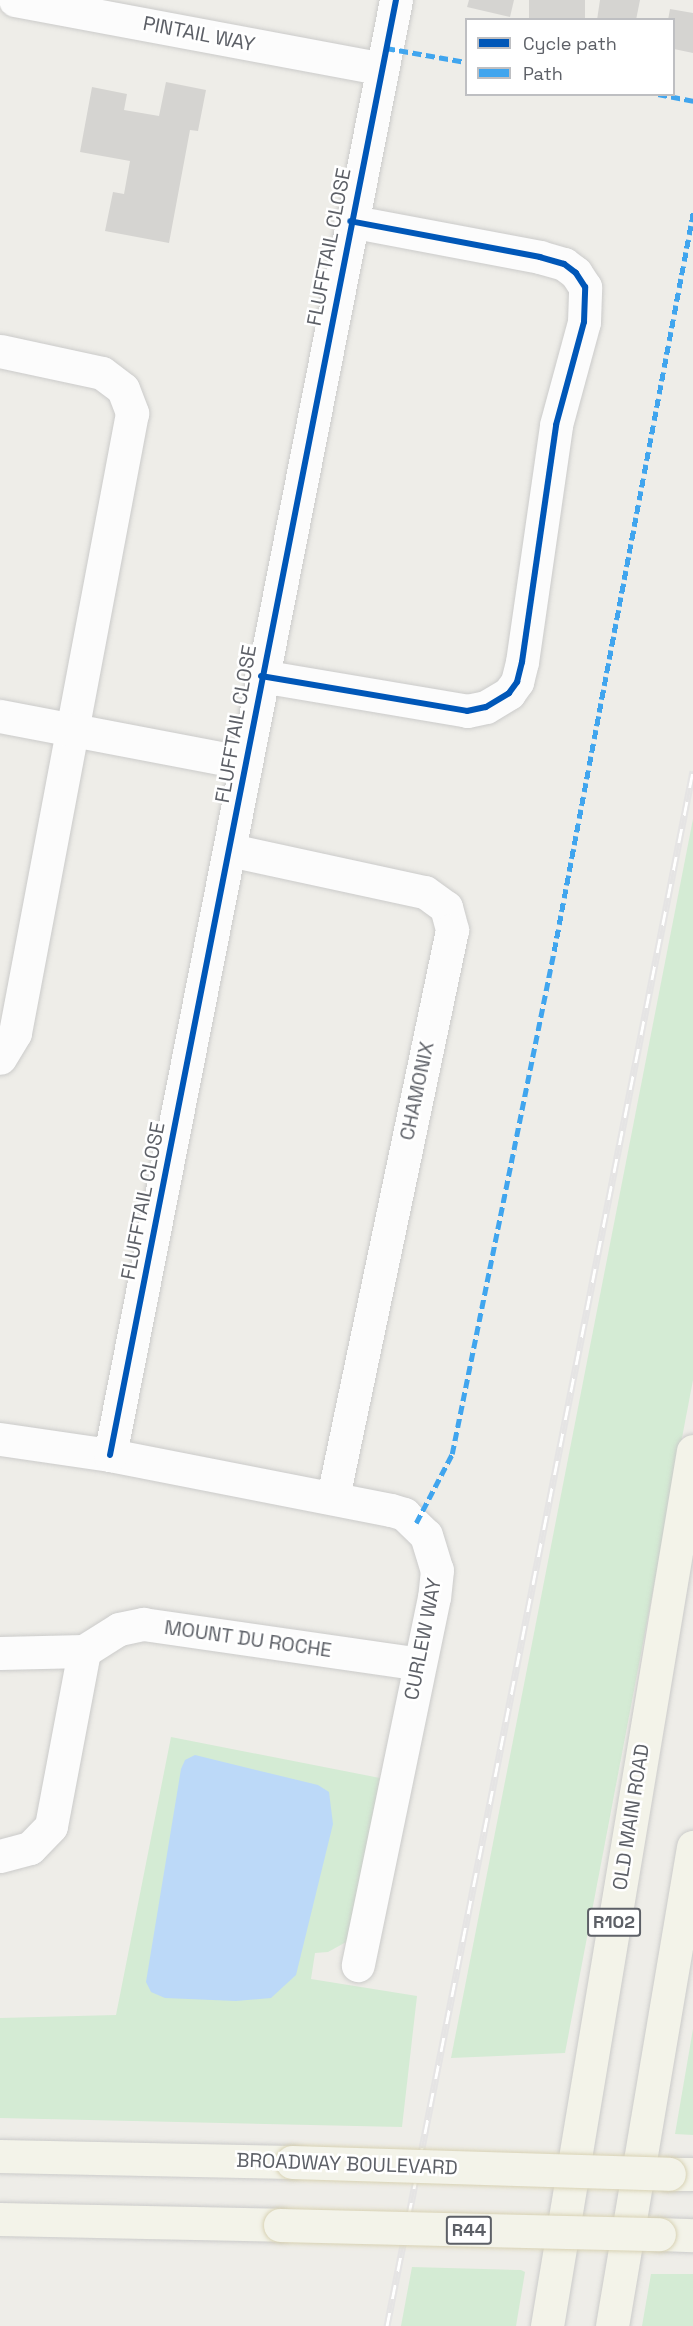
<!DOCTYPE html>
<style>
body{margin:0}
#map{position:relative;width:693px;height:2326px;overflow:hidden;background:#eeede8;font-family:"Space Grotesk",sans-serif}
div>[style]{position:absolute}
.green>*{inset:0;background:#d4ebd4}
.water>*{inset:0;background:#bcd9f8}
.building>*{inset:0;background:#d5d4d1;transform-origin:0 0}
.roads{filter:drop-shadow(0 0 2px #cbcbca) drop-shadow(0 0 2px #cbcbca)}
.minor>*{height:33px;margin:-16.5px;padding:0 16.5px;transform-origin:16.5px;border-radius:16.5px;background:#fcfcfc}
.major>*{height:33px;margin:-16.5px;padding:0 16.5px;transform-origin:16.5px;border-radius:16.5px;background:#f3f3e9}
.rail>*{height:7px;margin-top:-3.5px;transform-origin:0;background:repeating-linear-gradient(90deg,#fff 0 14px,#e5e4e4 0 28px);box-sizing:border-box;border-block:2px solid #e5e4e4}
.bridges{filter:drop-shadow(0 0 2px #d8d2b4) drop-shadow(0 0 2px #d8d2b4)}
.major-bridge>*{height:33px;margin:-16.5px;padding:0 16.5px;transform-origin:16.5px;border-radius:16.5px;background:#f3f3e9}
.quiet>*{height:4.5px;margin-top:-2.25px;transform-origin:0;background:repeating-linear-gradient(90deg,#40a5ee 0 9px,transparent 0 13.5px)}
.cycleway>*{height:6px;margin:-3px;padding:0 3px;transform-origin:3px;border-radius:3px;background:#0057b8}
span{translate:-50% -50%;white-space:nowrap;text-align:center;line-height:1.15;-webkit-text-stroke:5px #fff;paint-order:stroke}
.shield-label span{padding:2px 4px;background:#fff;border:2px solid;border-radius:4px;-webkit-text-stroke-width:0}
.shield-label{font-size:18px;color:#5d6067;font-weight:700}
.street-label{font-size:20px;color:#5d6067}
.legend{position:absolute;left:465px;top:18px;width:210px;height:78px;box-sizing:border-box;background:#fff;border:2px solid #bebfc2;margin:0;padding:8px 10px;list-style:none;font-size:18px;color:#5d6067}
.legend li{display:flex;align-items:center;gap:12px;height:30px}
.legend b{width:30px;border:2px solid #bebfc2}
</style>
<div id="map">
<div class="green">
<div style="clip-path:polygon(693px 819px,693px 1380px,565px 2053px,451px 2058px)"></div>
<div style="clip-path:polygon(171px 1737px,380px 1778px,348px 1941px,328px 1952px,315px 1953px,311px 1979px,417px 1996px,402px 2127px,0 2118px,0 2018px,116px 2015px)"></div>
<div style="clip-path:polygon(693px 2029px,693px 2135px,675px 2134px)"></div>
<div style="clip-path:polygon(412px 2267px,521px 2270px,525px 2272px,516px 2326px,401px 2326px)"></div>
<div style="clip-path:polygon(651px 2274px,693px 2274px,693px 2326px,642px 2326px)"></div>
</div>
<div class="water">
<div style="clip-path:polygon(195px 1755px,318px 1785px,329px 1792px,333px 1824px,296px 1975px,271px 1998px,236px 2001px,165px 1998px,151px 1992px,146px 1982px,181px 1769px,185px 1760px)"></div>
</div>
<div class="building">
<div style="clip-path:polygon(469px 0,514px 0,510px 17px,467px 7px)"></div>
<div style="left:529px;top:0;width:56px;height:20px"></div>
<div style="clip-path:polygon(600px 0,640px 0,636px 20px,597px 20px)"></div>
<div style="clip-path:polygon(670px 9px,693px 13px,693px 53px,674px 49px,674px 20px,668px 20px)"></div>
<div style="clip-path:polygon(166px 82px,206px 90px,198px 131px,190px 130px,169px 243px,105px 231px,113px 192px,124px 194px,130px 161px,80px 152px,92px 87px,127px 94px,124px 110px,159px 116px)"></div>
</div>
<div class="roads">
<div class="minor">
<div style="left:15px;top:0;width:373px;rotate:10.6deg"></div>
<div style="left:0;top:351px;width:104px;rotate:12.2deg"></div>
<div style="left:102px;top:373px;width:26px;rotate:37deg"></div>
<div style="left:123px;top:389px;width:26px;rotate:69deg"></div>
<div style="left:132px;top:413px;width:631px;rotate:100.69deg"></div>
<div style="left:15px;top:1033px;width:29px;rotate:121deg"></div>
<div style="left:261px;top:676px;width:209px;rotate:9.6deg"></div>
<div style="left:467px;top:711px;width:19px;rotate:-12deg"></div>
<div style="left:486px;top:707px;width:27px;rotate:-31deg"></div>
<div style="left:509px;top:693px;width:14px;rotate:-54deg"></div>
<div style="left:517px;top:682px;width:21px;rotate:-76deg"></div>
<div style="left:522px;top:662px;width:239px;rotate:-81.8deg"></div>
<div style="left:556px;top:425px;width:107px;rotate:-74.8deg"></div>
<div style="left:584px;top:322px;width:35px;rotate:-88deg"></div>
<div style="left:585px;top:287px;width:17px;rotate:-123deg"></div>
<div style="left:576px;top:273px;width:15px;rotate:-143deg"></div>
<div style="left:564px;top:264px;width:25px;rotate:-164deg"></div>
<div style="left:540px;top:257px;width:193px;rotate:-169.3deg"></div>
<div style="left:0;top:716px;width:250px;rotate:10.8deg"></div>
<div style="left:230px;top:850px;width:199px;rotate:12.2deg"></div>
<div style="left:425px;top:892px;width:26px;rotate:36deg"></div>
<div style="left:446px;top:907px;width:24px;rotate:75deg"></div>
<div style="left:452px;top:930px;width:579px;rotate:101.85deg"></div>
<div style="left:0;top:1439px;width:111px;rotate:8.3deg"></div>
<div style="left:110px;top:1455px;width:286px;rotate:11.1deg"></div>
<div style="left:391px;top:1510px;width:14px;rotate:17deg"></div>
<div style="left:404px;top:1514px;width:30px;rotate:44deg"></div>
<div style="left:426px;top:1535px;width:37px;rotate:73deg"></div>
<div style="left:437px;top:1570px;width:27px;rotate:96deg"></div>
<div style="left:434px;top:1597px;width:376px;rotate:101.7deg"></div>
<div style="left:110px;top:1455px;width:1483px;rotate:-78.88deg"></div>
<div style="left:0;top:1653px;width:84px;rotate:-1.4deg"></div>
<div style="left:84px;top:1651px;width:41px;rotate:-32.2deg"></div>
<div style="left:119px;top:1629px;width:25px;rotate:-12deg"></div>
<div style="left:143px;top:1624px;width:279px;rotate:8.2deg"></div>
<div style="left:0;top:1856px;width:31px;rotate:-15deg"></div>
<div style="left:30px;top:1848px;width:30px;rotate:-46deg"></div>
<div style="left:51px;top:1826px;width:178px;rotate:-79.3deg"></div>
</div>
<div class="major">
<div style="left:0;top:2156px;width:292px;rotate:1.2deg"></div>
<div style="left:669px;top:2174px;width:24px"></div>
<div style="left:0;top:2219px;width:280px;rotate:1.2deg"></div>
<div style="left:659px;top:2234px;width:34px;rotate:2deg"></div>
<div style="left:547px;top:2326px;width:887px;rotate:-80.53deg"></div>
<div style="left:612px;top:2326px;width:486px;rotate:-80.4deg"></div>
</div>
</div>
<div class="rail">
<div style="left:387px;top:2326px;width:1585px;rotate:-78.87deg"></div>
</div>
<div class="bridges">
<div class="major-bridge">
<div style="left:292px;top:2162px;width:377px;rotate:1.8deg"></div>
<div style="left:280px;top:2225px;width:379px;rotate:1.4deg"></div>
</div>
</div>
<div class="quiet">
<div style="left:386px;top:48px;width:81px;rotate:9.9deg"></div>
<div style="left:658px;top:94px;width:36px;rotate:11deg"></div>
<div style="left:416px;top:1523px;width:78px;rotate:-62.4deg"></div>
<div style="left:452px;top:1454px;width:513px;rotate:-78.54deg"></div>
<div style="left:554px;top:951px;width:751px;rotate:-79.33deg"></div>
</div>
<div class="cycleway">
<div style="left:261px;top:676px;width:209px;rotate:9.6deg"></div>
<div style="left:467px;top:711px;width:19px;rotate:-12deg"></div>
<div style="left:486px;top:707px;width:27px;rotate:-31deg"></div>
<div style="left:509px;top:693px;width:14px;rotate:-54deg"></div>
<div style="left:517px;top:682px;width:21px;rotate:-76deg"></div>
<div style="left:522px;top:662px;width:239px;rotate:-81.8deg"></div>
<div style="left:556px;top:425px;width:107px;rotate:-74.8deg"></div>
<div style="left:584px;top:322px;width:35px;rotate:-88deg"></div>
<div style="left:585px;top:287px;width:17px;rotate:-123deg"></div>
<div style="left:576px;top:273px;width:15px;rotate:-143deg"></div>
<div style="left:564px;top:264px;width:25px;rotate:-164deg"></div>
<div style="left:540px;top:257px;width:193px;rotate:-169.3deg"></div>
<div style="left:110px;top:1455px;width:1483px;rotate:-78.88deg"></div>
</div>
<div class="shield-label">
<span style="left:614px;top:1922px">R102</span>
<span style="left:469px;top:2230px">R44</span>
</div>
<div class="street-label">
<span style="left:199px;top:34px;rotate:11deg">PINTAIL WAY</span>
<span style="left:329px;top:247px;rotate:-79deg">FLUFFTAIL CLOSE</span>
<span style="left:236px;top:724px;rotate:-80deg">FLUFFTAIL CLOSE</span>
<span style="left:417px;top:1091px;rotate:-78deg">CHAMONIX</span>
<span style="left:143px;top:1201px;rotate:-79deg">FLUFFTAIL CLOSE</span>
<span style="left:248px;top:1639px;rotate:8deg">MOUNT DU ROCHE</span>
<span style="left:423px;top:1639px;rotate:-79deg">CURLEW WAY</span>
<span style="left:631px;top:1817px;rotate:-81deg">OLD MAIN ROAD</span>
<span style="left:347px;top:2164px;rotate:2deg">BROADWAY BOULEVARD</span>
</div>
<ul class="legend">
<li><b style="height:8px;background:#0057b8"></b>Cycle path</li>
<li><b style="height:8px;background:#40a5ee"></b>Path</li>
</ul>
</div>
